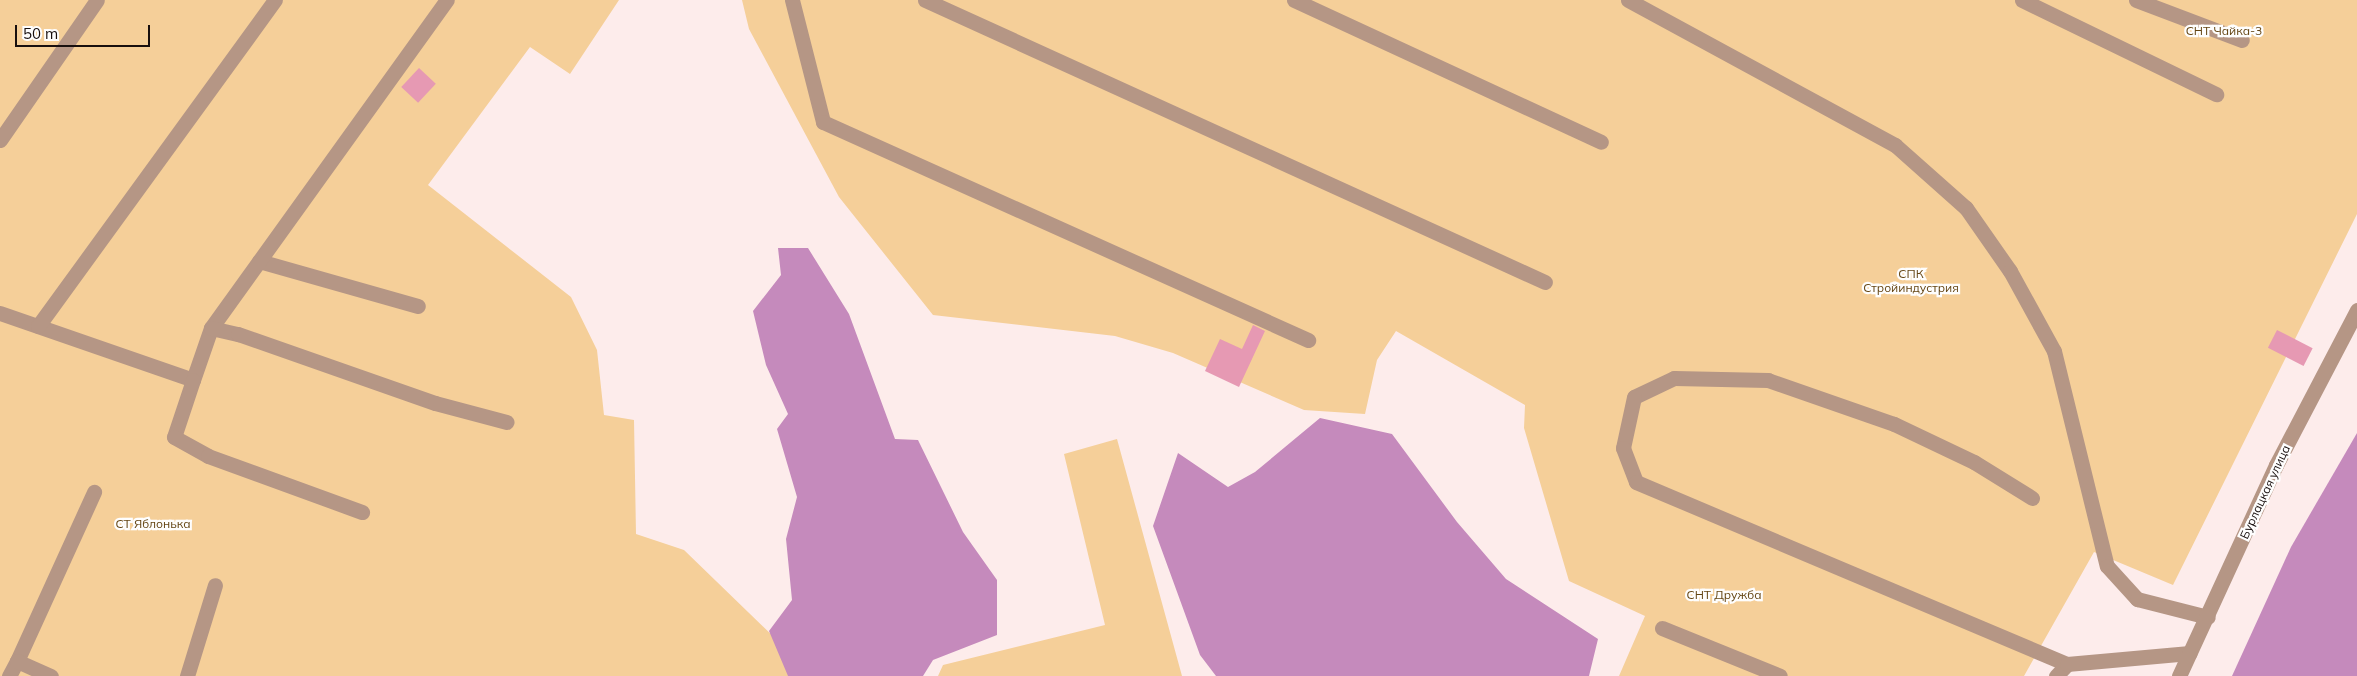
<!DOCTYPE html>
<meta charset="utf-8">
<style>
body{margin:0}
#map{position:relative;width:2357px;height:676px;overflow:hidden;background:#fdeceb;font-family:Mulish,sans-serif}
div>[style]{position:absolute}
.green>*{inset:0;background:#f5cf99}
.water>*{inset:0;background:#c58abc}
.building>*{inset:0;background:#e699b3;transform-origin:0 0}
.minor>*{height:15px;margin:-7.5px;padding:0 7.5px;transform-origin:7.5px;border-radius:7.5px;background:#b59685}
span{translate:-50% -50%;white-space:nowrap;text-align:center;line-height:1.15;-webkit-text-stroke:4.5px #fefefe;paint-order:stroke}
.park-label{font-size:12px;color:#644513}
.street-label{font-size:12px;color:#180f0e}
.scale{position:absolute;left:15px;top:25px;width:135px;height:22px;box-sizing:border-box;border:2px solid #180f0e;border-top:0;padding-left:6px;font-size:15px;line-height:18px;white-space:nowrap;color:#180f0e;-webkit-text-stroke:4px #fefefe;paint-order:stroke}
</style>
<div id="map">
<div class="green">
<div style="clip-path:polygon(0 0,619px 0,570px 74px,530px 47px,428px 185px,571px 297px,597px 350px,604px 415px,634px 420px,636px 534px,684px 550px,814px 676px,0 676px)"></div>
<div style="clip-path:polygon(742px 0,2357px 0,2357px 214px,2173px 585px,2094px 552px,2024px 676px,1619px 676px,1645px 616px,1569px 581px,1524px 428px,1525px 405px,1396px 331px,1377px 360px,1365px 414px,1304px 410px,1173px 353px,1115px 336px,933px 315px,839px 197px,749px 29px)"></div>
<div style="clip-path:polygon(1117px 439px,1182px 676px,938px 676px,943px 665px,1105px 625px,1064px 454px)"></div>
</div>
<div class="water">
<div style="clip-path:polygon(778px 248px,808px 248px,849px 314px,895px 439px,918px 440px,963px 532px,997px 580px,997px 635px,933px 660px,923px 676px,788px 676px,769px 631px,792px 600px,786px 539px,797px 497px,777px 429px,788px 414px,766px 365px,753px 311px,781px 275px)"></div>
<div style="clip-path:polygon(1320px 418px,1392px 434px,1457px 522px,1506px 579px,1598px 639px,1589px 676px,1216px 676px,1200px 655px,1153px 526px,1178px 453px,1228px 487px,1255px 472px)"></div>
<div style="clip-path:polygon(2357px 433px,2357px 676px,2232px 676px,2291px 547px)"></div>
</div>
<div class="building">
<div style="left:419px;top:68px;width:23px;height:26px;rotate:43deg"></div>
<div style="clip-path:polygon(1253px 325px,1265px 331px,1239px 387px,1205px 371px,1220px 339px,1242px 349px)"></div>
<div style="left:2277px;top:330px;width:40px;height:20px;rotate:27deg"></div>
</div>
<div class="minor">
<div style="left:792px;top:0;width:126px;rotate:75.7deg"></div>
<div style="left:823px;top:122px;width:532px;rotate:24.2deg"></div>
<div style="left:925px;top:0;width:681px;rotate:24.46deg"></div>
<div style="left:1294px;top:0;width:338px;rotate:24.8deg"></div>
<div style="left:1628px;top:0;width:304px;rotate:28.5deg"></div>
<div style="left:1895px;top:145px;width:95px;rotate:41.6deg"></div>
<div style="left:1966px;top:208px;width:77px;rotate:55.1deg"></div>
<div style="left:2010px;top:271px;width:91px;rotate:61.2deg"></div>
<div style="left:2054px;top:351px;width:221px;rotate:76.2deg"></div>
<div style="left:2107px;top:566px;width:45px;rotate:47.7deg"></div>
<div style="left:2137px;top:599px;width:73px;rotate:14.2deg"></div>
<div style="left:2022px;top:0;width:216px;rotate:25.9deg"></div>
<div style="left:2136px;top:0;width:113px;rotate:20.7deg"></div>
<div style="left:0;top:140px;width:170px;rotate:-55.3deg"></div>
<div style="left:259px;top:261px;width:165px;rotate:15.8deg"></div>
<div style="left:0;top:313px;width:204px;rotate:19.1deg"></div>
<div style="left:193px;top:380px;width:55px;rotate:-70.9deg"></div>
<div style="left:211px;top:328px;width:404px;rotate:-54.3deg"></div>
<div style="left:38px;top:326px;width:403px;rotate:-54deg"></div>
<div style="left:211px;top:328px;width:28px;rotate:13deg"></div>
<div style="left:238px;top:334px;width:209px;rotate:19.3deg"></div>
<div style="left:435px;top:403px;width:74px;rotate:14.8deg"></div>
<div style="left:193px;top:380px;width:60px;rotate:108.4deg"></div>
<div style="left:174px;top:437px;width:39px;rotate:29deg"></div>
<div style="left:208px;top:456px;width:164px;rotate:20deg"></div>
<div style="left:2032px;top:498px;width:68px;rotate:-148.2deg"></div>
<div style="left:1974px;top:462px;width:89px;rotate:-154.6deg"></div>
<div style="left:1894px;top:424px;width:133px;rotate:-160.8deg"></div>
<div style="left:1768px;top:380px;width:94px;rotate:-178.8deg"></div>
<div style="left:1674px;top:378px;width:44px;rotate:154.6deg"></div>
<div style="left:1634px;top:397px;width:52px;rotate:102.2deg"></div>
<div style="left:1623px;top:448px;width:36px;rotate:69deg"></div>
<div style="left:1636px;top:482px;width:468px;rotate:22.9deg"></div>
<div style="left:1662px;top:628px;width:127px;rotate:22.1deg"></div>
<div style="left:17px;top:661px;width:186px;rotate:-65.5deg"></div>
<div style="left:9px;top:676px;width:17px;rotate:-62deg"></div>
<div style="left:17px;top:661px;width:37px;rotate:24deg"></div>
<div style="left:187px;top:676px;width:95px;rotate:-72.9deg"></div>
<div style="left:2056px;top:676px;width:16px;rotate:-47deg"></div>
<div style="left:2067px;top:664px;width:123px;rotate:-5.1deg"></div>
<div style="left:2179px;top:676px;width:232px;rotate:-65.3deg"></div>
<div style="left:2276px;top:465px;width:175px;rotate:-62.4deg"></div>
</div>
<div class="park-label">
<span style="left:2224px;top:31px">СНТ Чайка-3</span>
<span style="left:1911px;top:281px">СПК<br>Стройиндустрия</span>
<span style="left:153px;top:524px">СТ Яблонька</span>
<span style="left:1724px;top:595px">СНТ Дружба</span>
</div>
<div class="street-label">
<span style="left:2265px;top:492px;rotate:-65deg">Бурлацкая улица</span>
</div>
<div class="scale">50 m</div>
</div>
